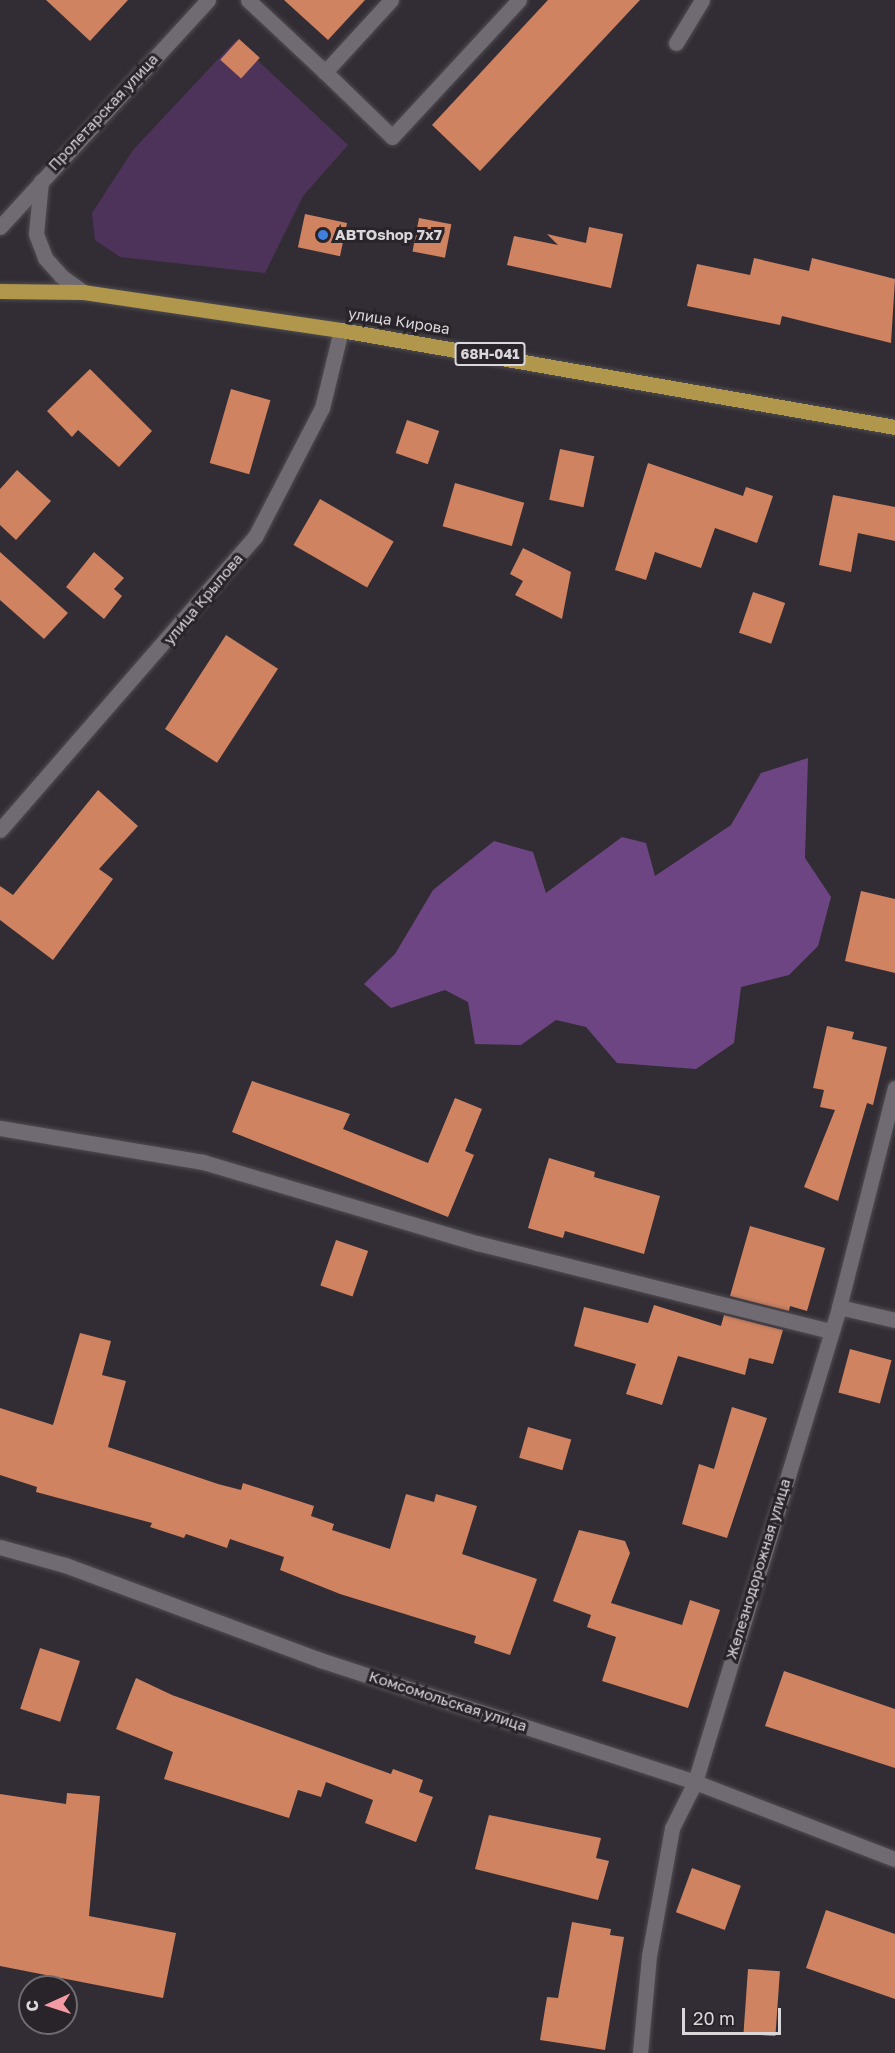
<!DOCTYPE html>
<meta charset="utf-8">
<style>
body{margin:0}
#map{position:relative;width:895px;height:2053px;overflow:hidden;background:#322d34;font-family:"Golos Text",sans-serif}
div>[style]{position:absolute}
.green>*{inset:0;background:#4d335a}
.forest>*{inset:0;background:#6e4583}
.building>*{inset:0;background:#d08360;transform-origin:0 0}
.roads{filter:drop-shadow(0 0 2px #4f4c51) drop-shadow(0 0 2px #4f4c51)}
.minor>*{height:15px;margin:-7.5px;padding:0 7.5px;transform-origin:7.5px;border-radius:7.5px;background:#706b72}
.major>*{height:15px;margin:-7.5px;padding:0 7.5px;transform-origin:7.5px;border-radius:7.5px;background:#b0974c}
.dots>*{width:16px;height:16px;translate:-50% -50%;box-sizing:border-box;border:3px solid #28242a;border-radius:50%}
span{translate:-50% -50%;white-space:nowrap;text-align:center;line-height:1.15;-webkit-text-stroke:6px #28242a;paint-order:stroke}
.shield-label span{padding:2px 4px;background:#28242a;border:2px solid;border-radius:4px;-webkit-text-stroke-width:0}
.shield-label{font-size:14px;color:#dad7db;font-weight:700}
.street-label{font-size:15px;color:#dad7db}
.poi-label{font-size:15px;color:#dad7db;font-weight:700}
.left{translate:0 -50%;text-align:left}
.north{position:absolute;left:18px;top:1975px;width:60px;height:60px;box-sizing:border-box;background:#28242a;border:2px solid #6f6c71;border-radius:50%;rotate:267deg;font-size:16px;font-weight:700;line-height:24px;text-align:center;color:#dad7db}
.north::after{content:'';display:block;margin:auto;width:21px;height:27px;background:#f49aa4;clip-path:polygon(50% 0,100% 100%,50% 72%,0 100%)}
.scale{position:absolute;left:682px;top:2008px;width:99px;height:27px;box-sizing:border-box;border:3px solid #dad7db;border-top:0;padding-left:8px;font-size:18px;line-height:21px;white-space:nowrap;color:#dad7db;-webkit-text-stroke:4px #28242a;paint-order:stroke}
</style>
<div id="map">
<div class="green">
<div style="clip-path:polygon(236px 40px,348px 145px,303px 196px,265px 273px,120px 257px,95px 240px,92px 213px,133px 150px)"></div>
</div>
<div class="forest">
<div style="clip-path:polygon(808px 758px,805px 858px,831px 897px,818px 946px,789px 975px,741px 987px,734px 1043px,696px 1069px,617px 1063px,586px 1027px,556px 1020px,521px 1045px,475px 1044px,468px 1002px,445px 990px,391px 1008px,364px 984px,395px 954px,433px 890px,494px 841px,533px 852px,546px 893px,622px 837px,646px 843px,655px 876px,731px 825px,761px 773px)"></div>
</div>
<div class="building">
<div style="clip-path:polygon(46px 0,128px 0,90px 41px)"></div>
<div style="clip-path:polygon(284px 0,365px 0,328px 40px)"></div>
<div style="clip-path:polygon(548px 0,640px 0,480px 171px,432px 125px)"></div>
<div style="left:239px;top:39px;width:28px;height:28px;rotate:42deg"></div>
<div style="left:305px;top:214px;width:43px;height:34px;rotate:12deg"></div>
<div style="left:419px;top:218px;width:33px;height:34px;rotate:11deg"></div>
<div style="clip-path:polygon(589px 227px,623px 234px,611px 288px,507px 265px,514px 236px,558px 245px,547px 234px,586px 243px)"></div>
<div style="clip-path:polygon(754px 258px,809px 271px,812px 258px,895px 279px,891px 343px,782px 316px,780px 325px,687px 306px,697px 264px,750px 275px)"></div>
<div style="clip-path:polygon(90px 369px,152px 431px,119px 467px,78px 430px,72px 437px,47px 411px)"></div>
<div style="left:231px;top:389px;width:41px;height:77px;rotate:16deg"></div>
<div style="left:407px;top:420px;width:34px;height:35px;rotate:19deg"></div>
<div style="left:560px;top:449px;width:35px;height:52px;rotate:12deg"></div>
<div style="clip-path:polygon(648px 463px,743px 496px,746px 487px,773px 496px,757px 543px,715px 528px,701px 568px,655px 552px,646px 580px,615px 570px)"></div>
<div style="clip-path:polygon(17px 470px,51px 501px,16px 540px,0 525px,0 489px)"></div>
<div style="left:455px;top:483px;width:72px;height:45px;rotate:16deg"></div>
<div style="clip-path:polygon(833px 495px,895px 507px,895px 541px,858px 533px,851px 572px,819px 565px)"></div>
<div style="left:320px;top:499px;width:85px;height:53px;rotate:30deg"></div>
<div style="clip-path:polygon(523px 548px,571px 572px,562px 619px,515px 595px,523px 581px,510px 574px)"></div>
<div style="clip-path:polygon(0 552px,68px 613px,44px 639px,0 600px)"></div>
<div style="clip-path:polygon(94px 552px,124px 578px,114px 589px,122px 596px,104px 619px,66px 587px)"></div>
<div style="left:753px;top:592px;width:34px;height:43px;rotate:19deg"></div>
<div style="left:226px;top:635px;width:62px;height:112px;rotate:33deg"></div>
<div style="clip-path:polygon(98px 790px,138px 826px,99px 869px,113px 879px,53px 960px,0 920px,0 886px,13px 895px)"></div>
<div style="clip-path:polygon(861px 891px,895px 899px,895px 973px,845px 961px)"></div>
<div style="clip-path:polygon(827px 1026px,854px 1032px,852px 1039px,887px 1047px,873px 1105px,867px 1103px,838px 1201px,804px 1187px,835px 1110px,820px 1107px,824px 1090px,813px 1088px)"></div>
<div style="clip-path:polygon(252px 1081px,350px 1114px,343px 1129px,428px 1163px,455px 1098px,482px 1109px,465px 1151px,474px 1155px,448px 1217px,232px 1132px)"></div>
<div style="clip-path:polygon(549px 1158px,595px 1172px,594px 1177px,660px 1196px,644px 1254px,565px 1231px,563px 1238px,528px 1228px)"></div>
<div style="clip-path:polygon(750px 1226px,825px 1248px,807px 1311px,790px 1306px,789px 1311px,730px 1296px)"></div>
<div style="left:336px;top:1240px;width:34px;height:48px;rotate:19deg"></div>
<div style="clip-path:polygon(654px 1305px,721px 1326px,724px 1315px,783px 1330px,773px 1364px,749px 1358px,745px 1375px,678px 1356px,662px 1405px,626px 1394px,636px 1364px,574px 1346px,584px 1307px,648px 1323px)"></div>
<div style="clip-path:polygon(80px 1333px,111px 1341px,102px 1375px,126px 1381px,108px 1447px,218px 1484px,241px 1490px,243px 1483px,314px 1506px,311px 1516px,334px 1524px,332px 1530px,390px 1549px,406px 1494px,434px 1502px,436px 1494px,477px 1506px,462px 1554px,537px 1579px,510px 1655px,474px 1643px,476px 1636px,340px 1594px,280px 1570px,284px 1557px,230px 1539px,227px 1548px,186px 1534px,184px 1538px,150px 1527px,152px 1523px,36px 1492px,37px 1487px,0 1475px,0 1408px,53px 1425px)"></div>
<div style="left:850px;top:1349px;width:43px;height:45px;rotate:15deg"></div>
<div style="clip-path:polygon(732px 1407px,767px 1418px,727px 1538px,682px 1524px,699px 1464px,714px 1469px)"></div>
<div style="left:528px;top:1427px;width:45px;height:32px;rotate:16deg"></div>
<div style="clip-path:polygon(579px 1530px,625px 1541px,630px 1553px,611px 1603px,682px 1625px,690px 1600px,720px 1610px,688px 1708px,602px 1681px,616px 1637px,587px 1627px,591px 1615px,553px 1601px)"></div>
<div style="left:40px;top:1648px;width:42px;height:64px;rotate:18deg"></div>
<div style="clip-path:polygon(784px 1671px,895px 1709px,895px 1768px,765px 1726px)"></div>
<div style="clip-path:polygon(136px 1678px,172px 1695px,391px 1774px,393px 1769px,423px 1780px,419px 1792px,433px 1797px,416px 1842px,365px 1823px,373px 1800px,326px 1782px,321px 1797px,298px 1790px,289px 1818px,164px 1779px,173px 1752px,116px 1729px)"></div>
<div style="clip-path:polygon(67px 1793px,100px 1796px,89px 1916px,176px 1933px,163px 1998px,0 1966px,0 1794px,66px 1804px)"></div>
<div style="clip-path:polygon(489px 1815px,601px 1838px,596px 1858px,609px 1861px,598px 1900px,475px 1869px)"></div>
<div style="left:692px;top:1868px;width:52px;height:47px;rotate:20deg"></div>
<div style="clip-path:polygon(826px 1910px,895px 1934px,895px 1999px,806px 1968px)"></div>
<div style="clip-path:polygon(572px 1922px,611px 1929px,610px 1935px,624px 1937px,605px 2050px,540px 2040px,547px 1997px,558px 1998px)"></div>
<div style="left:748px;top:1969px;width:32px;height:65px;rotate:4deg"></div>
</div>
<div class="roads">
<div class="minor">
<div style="left:248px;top:0;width:105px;rotate:43.1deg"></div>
<div style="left:391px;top:0;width:98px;rotate:132.5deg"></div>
<div style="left:325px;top:72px;width:93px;rotate:44.1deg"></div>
<div style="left:392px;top:137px;width:187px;rotate:-47.2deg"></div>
<div style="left:676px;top:43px;width:50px;rotate:-58.8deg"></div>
<div style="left:41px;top:181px;width:53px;rotate:95.4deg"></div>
<div style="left:36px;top:234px;width:26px;rotate:69deg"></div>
<div style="left:45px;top:258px;width:24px;rotate:48deg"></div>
<div style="left:61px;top:276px;width:27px;rotate:36deg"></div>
<div style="left:0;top:227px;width:308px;rotate:-47.5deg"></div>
<div style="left:0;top:830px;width:388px;rotate:-49deg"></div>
<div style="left:255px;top:537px;width:145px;rotate:-62.6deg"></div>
<div style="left:322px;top:408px;width:80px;rotate:-76.3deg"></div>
<div style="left:0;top:1128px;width:206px;rotate:9.5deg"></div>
<div style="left:203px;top:1162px;width:286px;rotate:16.5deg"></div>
<div style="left:477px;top:1243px;width:363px;rotate:14deg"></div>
<div style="left:839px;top:1307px;width:57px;rotate:13.1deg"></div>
<div style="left:0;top:1547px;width:67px;rotate:15.5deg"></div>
<div style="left:65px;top:1565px;width:272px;rotate:20.4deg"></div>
<div style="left:320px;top:1660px;width:394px;rotate:18deg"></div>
<div style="left:695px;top:1782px;width:214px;rotate:21.1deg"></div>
<div style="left:640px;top:2053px;width:97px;rotate:-84.7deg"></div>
<div style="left:649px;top:1956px;width:130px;rotate:-79.8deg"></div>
<div style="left:672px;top:1828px;width:51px;rotate:-63.4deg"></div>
<div style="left:695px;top:1782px;width:496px;rotate:-73.1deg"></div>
<div style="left:839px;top:1307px;width:226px;rotate:-75.7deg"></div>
</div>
<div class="major">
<div style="left:0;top:291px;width:83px;rotate:0.7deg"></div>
<div style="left:83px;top:292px;width:261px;rotate:8.4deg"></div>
<div style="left:341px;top:330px;width:562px;rotate:9.93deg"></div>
</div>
</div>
<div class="dots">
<div style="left:323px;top:235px;background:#3f7fe0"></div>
</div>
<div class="shield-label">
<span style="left:490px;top:354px">68Н-041</span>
</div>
<div class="street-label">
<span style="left:103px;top:112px;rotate:-47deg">Пролетарская улица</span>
<span style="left:399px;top:321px;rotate:9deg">улица Кирова</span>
<span style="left:203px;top:599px;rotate:-50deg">улица Крылова</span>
<span style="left:758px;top:1569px;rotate:-73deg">Железнодорожная улица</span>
<span style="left:448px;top:1701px;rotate:18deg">Комсомольская улица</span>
</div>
<div class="poi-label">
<span class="left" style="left:335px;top:235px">АВТОshop 7x7</span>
</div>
<div class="north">С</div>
<div class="scale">20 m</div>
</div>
